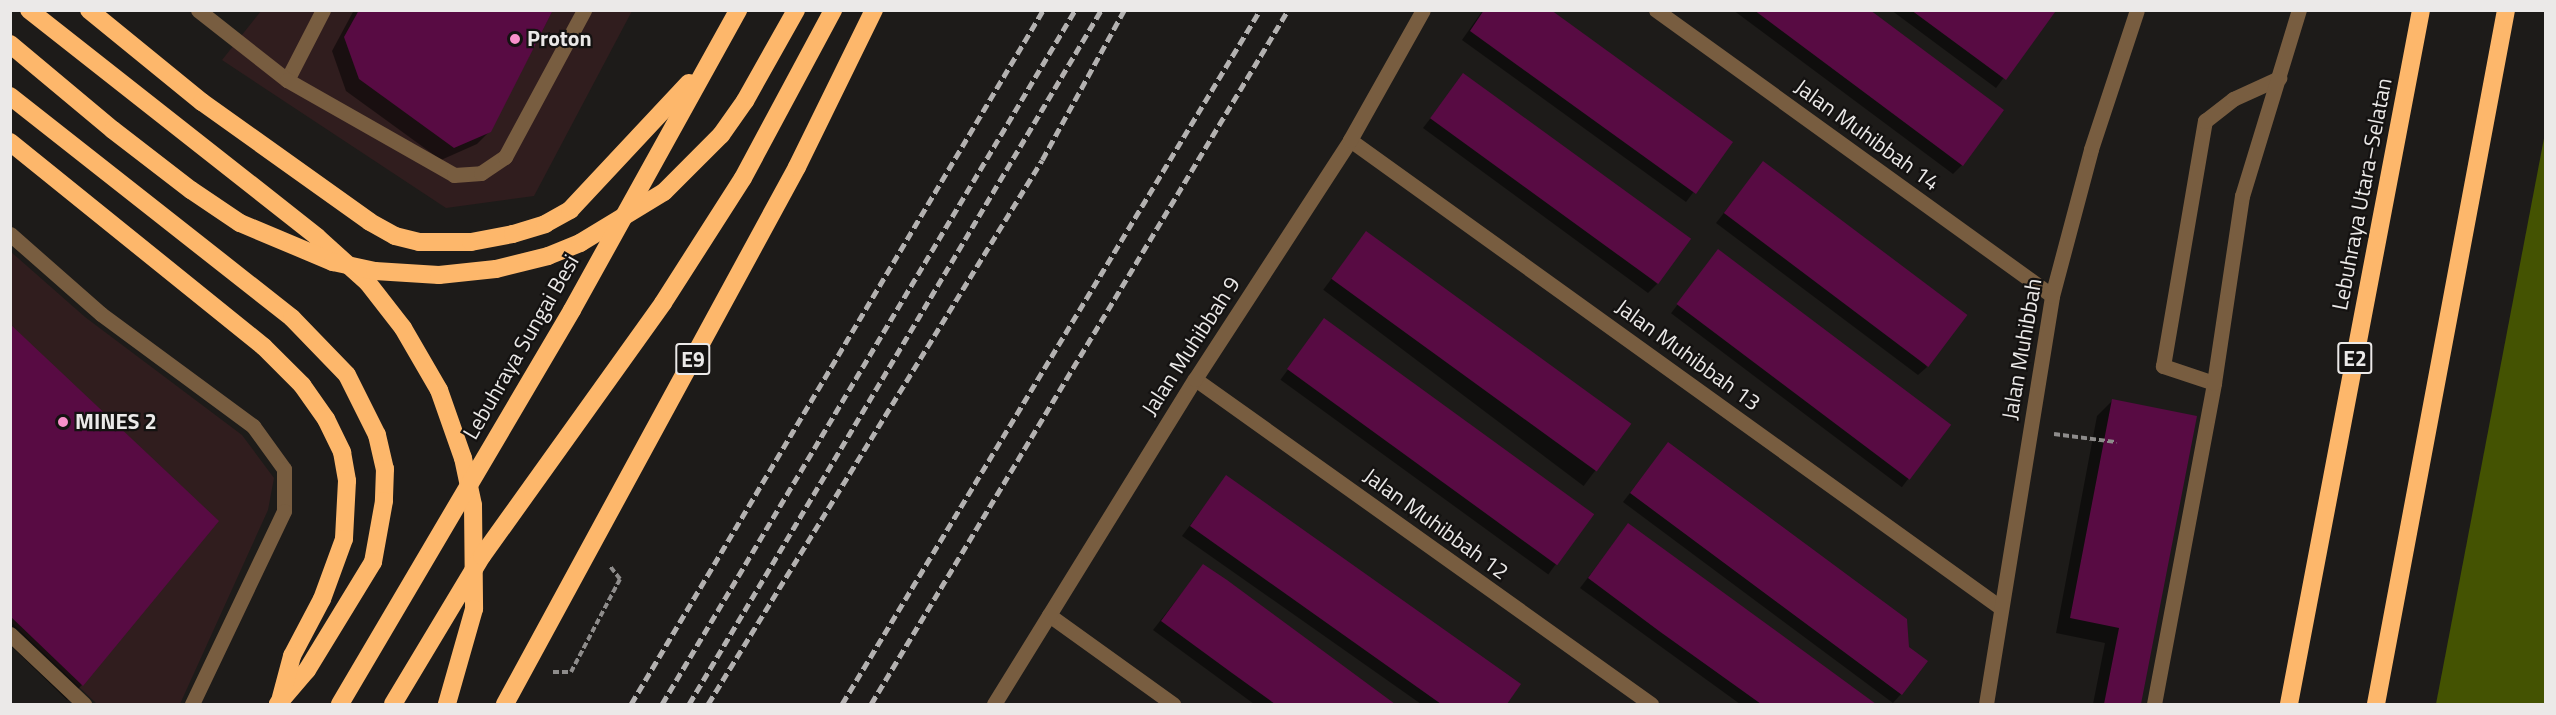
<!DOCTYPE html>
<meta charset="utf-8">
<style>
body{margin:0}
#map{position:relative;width:2556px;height:715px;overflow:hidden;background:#1d1b19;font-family:"Titillium Web",sans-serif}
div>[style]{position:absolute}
.commercial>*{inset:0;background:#301d1e}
.forest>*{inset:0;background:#445302}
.shadow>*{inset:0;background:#0007;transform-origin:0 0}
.building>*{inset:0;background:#580b43;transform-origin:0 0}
.path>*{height:4px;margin-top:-2px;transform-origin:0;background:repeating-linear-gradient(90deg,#8e8c8b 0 6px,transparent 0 9px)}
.lane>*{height:15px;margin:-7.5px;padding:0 7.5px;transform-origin:7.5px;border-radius:7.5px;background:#785d40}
.street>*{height:15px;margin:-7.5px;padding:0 7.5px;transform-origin:7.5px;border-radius:7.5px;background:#785d40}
.highway>*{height:18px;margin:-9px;padding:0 9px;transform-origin:9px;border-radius:9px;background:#fdb76b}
.rail>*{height:4.5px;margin-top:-2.25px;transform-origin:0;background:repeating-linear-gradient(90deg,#b3b1b0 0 9px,transparent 0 13.5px)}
.dots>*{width:16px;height:16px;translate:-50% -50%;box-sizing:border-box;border:3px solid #141211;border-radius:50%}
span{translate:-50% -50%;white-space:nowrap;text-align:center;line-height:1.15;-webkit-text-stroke:4.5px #141211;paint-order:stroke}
.shield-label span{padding:2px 4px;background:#141211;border:2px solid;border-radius:4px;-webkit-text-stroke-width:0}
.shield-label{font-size:21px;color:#ebe9e8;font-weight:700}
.poi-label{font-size:22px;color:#ebe9e8;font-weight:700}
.left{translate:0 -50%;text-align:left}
.street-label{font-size:22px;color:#ebe9e8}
.frame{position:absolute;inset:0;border:12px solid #ebe9e8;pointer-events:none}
</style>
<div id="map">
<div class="commercial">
<div style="clip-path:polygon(261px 11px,632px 11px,534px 196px,446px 208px,222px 60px)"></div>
<div style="clip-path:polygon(10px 251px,85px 317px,242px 435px,274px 478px,268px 510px,180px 704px,97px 704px,11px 622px)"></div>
</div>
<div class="forest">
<div style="clip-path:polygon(2545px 133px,2545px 704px,2436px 704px)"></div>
</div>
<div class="shadow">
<div style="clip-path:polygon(354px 10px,553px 10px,490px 131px,477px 144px,441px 160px,346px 91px,332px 51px)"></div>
<div style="clip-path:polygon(1483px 10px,1549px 10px,1731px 142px,1686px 202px,1462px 40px)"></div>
<div style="clip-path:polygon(1733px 10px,1868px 10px,1962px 165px,1953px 174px)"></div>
<div style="clip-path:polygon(1891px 10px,2050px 10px,2053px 13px,1996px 88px)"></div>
<div style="clip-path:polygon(1464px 75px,1657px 284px,1648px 293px,1423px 128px)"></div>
<div style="clip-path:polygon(1763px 163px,1927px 367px,1918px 375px,1716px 223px)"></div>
<div style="left:1366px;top:233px;width:326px;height:71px;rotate:37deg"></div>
<div style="left:1718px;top:251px;width:289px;height:78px;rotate:37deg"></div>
<div style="left:1324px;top:320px;width:331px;height:74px;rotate:36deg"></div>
<div style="clip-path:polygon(10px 326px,82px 685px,67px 700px,10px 645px)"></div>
<div style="clip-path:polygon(2113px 400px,2195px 417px,2140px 704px,2093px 704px,2105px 643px,2056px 633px,2097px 416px)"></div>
<div style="clip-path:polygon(1668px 444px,1901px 694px,1893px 703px,1623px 502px)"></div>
<div style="clip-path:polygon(1226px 477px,1519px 684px,1505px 704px,1421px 704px,1182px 536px)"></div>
<div style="clip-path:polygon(1628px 525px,1874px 704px,1740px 704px,1580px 588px)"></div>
<div style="clip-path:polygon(1203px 566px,1392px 704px,1254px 704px,1153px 630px)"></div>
</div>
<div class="building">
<div style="clip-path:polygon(359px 10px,553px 10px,491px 132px,454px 148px,359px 79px,344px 37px)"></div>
<div style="clip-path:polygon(1484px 10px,1551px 10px,1733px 142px,1696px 194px,1470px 31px)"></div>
<div style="clip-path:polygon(1754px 10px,1870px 10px,2004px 110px,1963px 166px)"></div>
<div style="clip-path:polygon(1911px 10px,2052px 10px,2055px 12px,2006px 80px)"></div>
<div style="left:1463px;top:73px;width:282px;height:56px;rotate:36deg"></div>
<div style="left:1763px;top:161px;width:256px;height:65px;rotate:37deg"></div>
<div style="left:1366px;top:231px;width:328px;height:59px;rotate:36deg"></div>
<div style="left:1718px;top:249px;width:292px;height:69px;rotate:37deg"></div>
<div style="left:1324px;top:318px;width:334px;height:63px;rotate:36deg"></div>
<div style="clip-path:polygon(10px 324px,219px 521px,83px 686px,10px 616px)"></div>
<div style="clip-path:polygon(2112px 399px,2197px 416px,2141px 704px,2104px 704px,2119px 628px,2070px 618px)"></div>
<div style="clip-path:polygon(1668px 442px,1907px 619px,1909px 647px,1928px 661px,1902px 695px,1630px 493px)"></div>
<div style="clip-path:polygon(1226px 475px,1521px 684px,1507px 704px,1441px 704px,1190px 526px)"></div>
<div style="clip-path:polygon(1628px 523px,1794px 644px,1876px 704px,1761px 704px,1659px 631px,1588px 578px)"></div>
<div style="clip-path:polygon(1203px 564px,1227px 580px,1395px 704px,1275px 704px,1232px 673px,1161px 621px)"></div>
</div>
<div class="path">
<div style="left:2054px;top:434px;width:63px;rotate:7.4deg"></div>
<div style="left:553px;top:672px;width:18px"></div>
<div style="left:571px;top:672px;width:105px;rotate:-62.2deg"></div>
<div style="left:620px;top:579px;width:16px;rotate:-128deg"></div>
</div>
<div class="lane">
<div style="left:287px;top:80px;width:79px;rotate:-62.8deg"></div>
<div style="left:10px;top:234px;width:121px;rotate:41.3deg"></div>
<div style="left:101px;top:314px;width:189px;rotate:36.4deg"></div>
<div style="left:253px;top:426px;width:53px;rotate:54.2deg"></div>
<div style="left:284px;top:469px;width:42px;rotate:90deg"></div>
<div style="left:284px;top:511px;width:214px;rotate:115.5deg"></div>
<div style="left:2214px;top:383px;width:54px;rotate:-161.6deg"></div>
<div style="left:2163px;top:366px;width:249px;rotate:-80.3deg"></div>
<div style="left:2205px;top:121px;width:36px;rotate:-38deg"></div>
<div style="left:2233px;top:99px;width:51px;rotate:-24.5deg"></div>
<div style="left:10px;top:634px;width:102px;rotate:43.4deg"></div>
<div style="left:2154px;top:704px;width:327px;rotate:-79.4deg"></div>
<div style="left:2214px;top:383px;width:189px;rotate:-81.5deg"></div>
<div style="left:2242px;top:196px;width:195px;rotate:-73deg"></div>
</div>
<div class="street">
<div style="left:198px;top:10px;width:113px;rotate:38.2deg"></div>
<div style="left:287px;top:80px;width:192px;rotate:29.6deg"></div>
<div style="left:454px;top:175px;width:27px;rotate:-4deg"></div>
<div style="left:481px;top:173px;width:29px;rotate:-34deg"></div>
<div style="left:505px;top:157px;width:167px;rotate:-61.7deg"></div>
<div style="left:1656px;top:10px;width:488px;rotate:35.8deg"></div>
<div style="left:1350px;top:140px;width:800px;rotate:35.7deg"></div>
<div style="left:1195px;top:379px;width:560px;rotate:35.48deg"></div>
<div style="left:1049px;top:615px;width:153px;rotate:35.7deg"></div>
<div style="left:994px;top:704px;width:382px;rotate:-58.3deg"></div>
<div style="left:1195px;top:379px;width:285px;rotate:-57deg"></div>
<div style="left:1350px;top:140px;width:149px;rotate:-60.7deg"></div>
<div style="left:1986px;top:704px;width:413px;rotate:-80.8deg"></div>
<div style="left:2052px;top:296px;width:152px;rotate:-75.1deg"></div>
<div style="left:2091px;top:149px;width:146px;rotate:-71.7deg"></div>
</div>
<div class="highway">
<div style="left:29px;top:10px;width:367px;rotate:38.2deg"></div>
<div style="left:317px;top:237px;width:69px;rotate:42deg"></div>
<div style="left:368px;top:283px;width:57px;rotate:52.1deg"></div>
<div style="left:403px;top:328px;width:72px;rotate:59.9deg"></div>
<div style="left:439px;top:390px;width:72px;rotate:70.6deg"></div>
<div style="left:463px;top:458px;width:48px;rotate:78deg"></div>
<div style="left:473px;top:505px;width:104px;rotate:89.4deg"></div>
<div style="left:474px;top:609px;width:99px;rotate:105.9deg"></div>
<div style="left:89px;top:10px;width:146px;rotate:39.2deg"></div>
<div style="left:202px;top:102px;width:206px;rotate:35.5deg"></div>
<div style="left:370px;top:222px;width:29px;rotate:29deg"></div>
<div style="left:395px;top:236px;width:25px;rotate:14deg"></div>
<div style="left:419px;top:242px;width:52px"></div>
<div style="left:471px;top:242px;width:43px;rotate:-10.8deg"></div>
<div style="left:513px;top:234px;width:34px;rotate:-17deg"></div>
<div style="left:545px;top:224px;width:29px;rotate:-29deg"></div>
<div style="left:570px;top:210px;width:174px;rotate:-46.9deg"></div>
<div style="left:10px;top:44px;width:134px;rotate:39.9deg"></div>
<div style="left:113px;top:130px;width:98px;rotate:37.6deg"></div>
<div style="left:191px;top:190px;width:59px;rotate:34deg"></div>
<div style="left:240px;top:223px;width:101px;rotate:22.8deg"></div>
<div style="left:333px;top:262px;width:43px;rotate:12.1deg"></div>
<div style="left:375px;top:271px;width:64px;rotate:3.6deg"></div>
<div style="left:439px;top:275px;width:57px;rotate:-6deg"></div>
<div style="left:496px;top:269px;width:54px;rotate:-14deg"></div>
<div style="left:548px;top:256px;width:35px;rotate:-22deg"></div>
<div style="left:580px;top:243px;width:98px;rotate:-31.3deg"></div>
<div style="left:664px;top:192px;width:81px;rotate:-45deg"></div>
<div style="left:721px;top:135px;width:42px;rotate:-54.8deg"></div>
<div style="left:745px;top:101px;width:104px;rotate:-60.7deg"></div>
<div style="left:10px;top:96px;width:359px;rotate:38.2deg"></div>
<div style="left:292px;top:318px;width:79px;rotate:46deg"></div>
<div style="left:347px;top:375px;width:67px;rotate:63.4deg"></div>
<div style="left:377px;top:435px;width:35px;rotate:77deg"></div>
<div style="left:385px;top:469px;width:32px;rotate:92deg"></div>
<div style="left:384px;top:501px;width:62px;rotate:100.2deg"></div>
<div style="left:373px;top:562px;width:127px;rotate:121.4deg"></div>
<div style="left:307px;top:670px;width:45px;rotate:130.5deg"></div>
<div style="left:10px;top:142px;width:326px;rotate:38.9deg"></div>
<div style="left:264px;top:347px;width:54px;rotate:45deg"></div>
<div style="left:302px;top:385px;width:42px;rotate:54.8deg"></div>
<div style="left:326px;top:419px;width:37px;rotate:64deg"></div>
<div style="left:342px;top:452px;width:29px;rotate:80deg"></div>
<div style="left:347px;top:481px;width:58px;rotate:93deg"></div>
<div style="left:344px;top:539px;width:64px;rotate:110.1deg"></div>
<div style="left:322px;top:599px;width:64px;rotate:117.8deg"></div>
<div style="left:292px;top:656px;width:47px;rotate:104.9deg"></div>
<div style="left:340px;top:704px;width:457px;rotate:-59.5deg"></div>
<div style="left:572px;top:310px;width:343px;rotate:-61deg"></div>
<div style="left:393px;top:704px;width:173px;rotate:-59deg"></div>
<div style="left:482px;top:556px;width:311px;rotate:-54.4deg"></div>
<div style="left:663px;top:303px;width:148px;rotate:-57.4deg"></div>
<div style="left:743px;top:178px;width:191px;rotate:-61.8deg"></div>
<div style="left:505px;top:704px;width:611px;rotate:-61.46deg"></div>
<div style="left:797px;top:167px;width:175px;rotate:-63.9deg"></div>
<div style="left:2289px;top:704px;width:706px;rotate:-79.23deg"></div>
<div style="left:2376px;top:704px;width:706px;rotate:-79.39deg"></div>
</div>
<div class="rail">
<div style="left:631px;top:704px;width:807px;rotate:-59.3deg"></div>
<div style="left:662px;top:704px;width:808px;rotate:-59.24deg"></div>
<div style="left:689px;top:704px;width:807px;rotate:-59.3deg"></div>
<div style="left:708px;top:704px;width:638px;rotate:-58.45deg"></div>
<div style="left:1042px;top:160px;width:171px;rotate:-61.3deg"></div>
<div style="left:842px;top:704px;width:810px;rotate:-58.94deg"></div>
<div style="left:871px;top:704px;width:810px;rotate:-59deg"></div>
</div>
<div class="dots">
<div style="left:515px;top:39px;background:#f890cb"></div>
<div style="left:63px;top:422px;background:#f890cb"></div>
</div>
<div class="shield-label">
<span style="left:2355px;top:358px">E2</span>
<span style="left:693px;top:359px">E9</span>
</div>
<div class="poi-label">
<span class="left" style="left:527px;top:39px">Proton</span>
<span class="left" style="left:75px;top:422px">MINES 2</span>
</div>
<div class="street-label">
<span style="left:1867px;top:135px;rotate:36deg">Jalan Muhibbah 14</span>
<span style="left:2362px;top:194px;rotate:-79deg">Lebuhraya Utara–Selatan</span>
<span style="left:1191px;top:346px;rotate:-57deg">Jalan Muhibbah 9</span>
<span style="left:521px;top:347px;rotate:-60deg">Lebuhraya Sungai Besi</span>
<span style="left:2022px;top:349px;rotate:-80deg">Jalan Muhibbah</span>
<span style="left:1688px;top:355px;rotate:36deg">Jalan Muhibbah 13</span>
<span style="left:1436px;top:524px;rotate:36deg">Jalan Muhibbah 12</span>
</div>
<div class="frame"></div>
</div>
